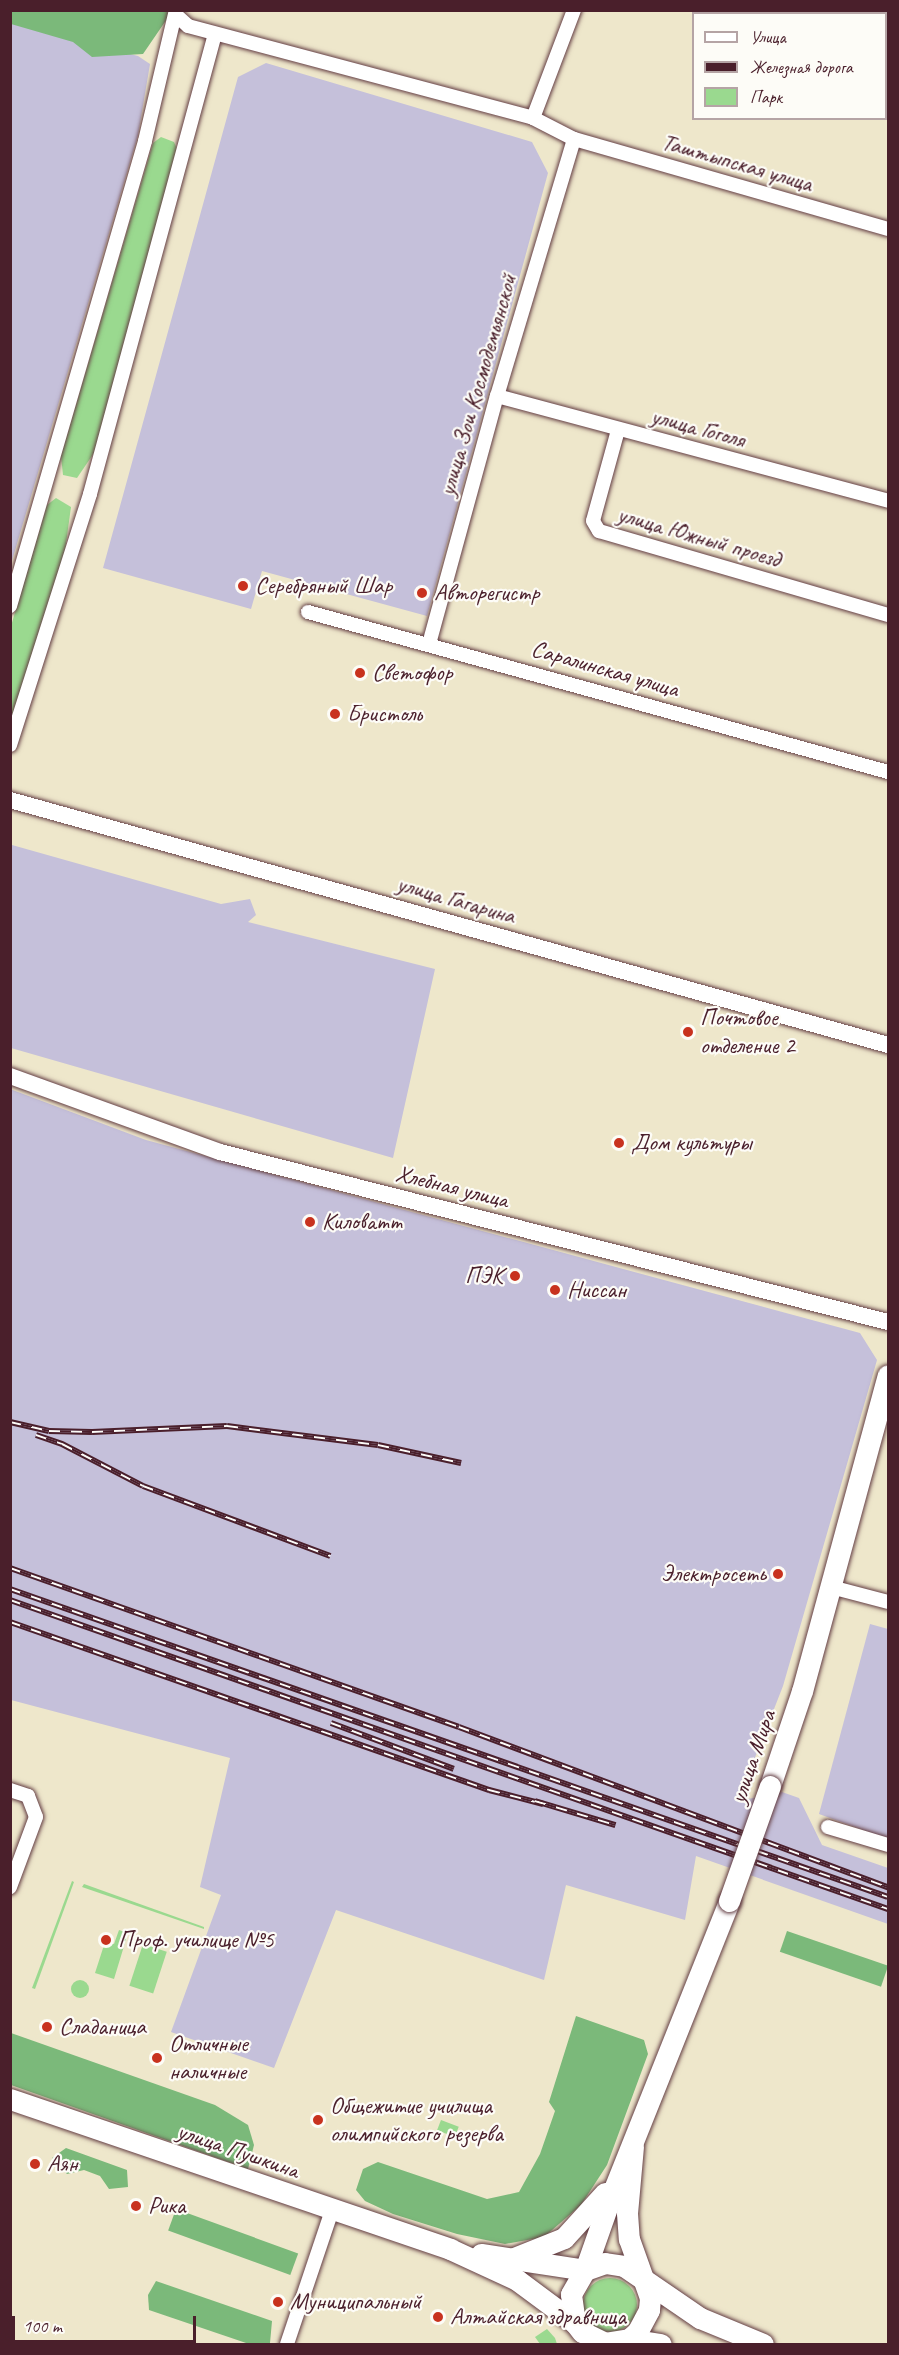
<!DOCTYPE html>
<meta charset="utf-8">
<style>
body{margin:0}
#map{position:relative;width:899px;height:2355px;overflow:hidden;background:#eee7cb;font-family:Caveat,sans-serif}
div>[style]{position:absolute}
.industrial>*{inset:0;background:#c5c0da}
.green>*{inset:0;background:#9ad98f;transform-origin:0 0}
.round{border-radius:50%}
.forest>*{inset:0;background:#7bb97a;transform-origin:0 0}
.roads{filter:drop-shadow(0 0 2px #633d43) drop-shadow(0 0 2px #633d43)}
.minor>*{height:14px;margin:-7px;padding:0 7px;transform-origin:7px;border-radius:7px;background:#fff}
.tertiary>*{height:16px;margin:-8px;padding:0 8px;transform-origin:8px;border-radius:8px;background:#fff}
.primary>*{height:21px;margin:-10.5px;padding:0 10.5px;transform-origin:10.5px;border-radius:10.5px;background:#fff}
.rail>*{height:6px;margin-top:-3px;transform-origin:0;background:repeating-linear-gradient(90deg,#fdfcf7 0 11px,#4a1f2b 0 22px);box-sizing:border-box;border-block:2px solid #4a1f2b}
.bridges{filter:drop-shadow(0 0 2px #633d43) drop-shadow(0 0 2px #633d43)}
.primary-bridge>*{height:21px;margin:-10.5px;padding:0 10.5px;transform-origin:10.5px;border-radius:10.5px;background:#fff}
.dots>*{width:16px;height:16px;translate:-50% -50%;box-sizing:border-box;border:3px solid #fdfcf7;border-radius:50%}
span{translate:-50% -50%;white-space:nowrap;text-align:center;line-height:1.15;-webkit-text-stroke:4.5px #fdfcf7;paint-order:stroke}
.street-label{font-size:24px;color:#4a1f2b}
.poi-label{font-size:24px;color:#4a1f2b}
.left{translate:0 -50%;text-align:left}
.right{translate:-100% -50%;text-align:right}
.frame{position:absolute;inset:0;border:12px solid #4a1f2b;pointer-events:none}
.legend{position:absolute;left:692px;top:12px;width:195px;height:108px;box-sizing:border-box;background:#fdfcf7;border:2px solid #b5a4a5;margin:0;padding:8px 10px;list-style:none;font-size:18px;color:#4a1f2b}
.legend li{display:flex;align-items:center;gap:12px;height:30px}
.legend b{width:30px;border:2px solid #b5a4a5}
.scale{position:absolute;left:12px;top:2316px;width:184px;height:27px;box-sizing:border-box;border:3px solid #4a1f2b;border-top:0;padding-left:8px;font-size:18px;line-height:21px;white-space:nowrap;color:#4a1f2b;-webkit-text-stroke:4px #fdfcf7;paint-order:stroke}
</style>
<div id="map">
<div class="industrial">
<div style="clip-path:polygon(11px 23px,138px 56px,150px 64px,138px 135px,11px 564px)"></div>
<div style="clip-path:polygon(266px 63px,532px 142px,548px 173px,427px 616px,262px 571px,251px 609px,103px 568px,238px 77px)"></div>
<div style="clip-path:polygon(12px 845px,221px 904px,250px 899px,256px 915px,248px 922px,435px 969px,393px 1158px,11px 1048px)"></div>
<div style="clip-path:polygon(10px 1089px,146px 1140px,860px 1333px,877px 1360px,783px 1686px,738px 1801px,782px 1792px,799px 1798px,822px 1845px,888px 1868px,888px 1924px,696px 1856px,685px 1920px,566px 1885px,544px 1980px,336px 1910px,274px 2068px,171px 2032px,221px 1895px,200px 1887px,230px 1758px,11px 1700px)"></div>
<div style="clip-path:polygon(870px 1624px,888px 1629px,888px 1839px,819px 1814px)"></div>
</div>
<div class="green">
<div style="clip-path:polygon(161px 137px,174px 142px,178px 151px,96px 450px,77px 478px,63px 475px,61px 456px,153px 143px)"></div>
<div style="clip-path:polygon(56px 498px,71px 507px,63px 565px,11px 725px,11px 626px,47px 505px)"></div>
<div style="clip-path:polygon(72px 1881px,74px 1882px,35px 1989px,32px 1988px)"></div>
<div style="clip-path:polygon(84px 1884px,204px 1927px,204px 1929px,82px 1887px)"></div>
<div style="clip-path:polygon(119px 1930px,128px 1933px,114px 1979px,95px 1973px,105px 1942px,114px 1944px)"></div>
<div style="left:143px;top:1944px;width:25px;height:44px;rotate:18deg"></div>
<div class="round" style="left:71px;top:1980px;width:18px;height:18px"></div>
<div style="left:441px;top:2120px;width:19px;height:11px;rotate:21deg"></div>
<div class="round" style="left:583px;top:2278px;width:54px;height:54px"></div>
<div style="clip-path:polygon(547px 2329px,555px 2338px,557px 2344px,540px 2344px,535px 2337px)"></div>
</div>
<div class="forest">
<div style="clip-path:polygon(167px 10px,169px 16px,143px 54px,92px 57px,73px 42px,11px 24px,10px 11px)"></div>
<div style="left:787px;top:1931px;width:107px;height:22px;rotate:19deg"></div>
<div style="clip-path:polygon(576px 2016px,644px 2040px,648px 2054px,607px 2165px,581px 2205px,544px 2237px,505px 2244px,457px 2234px,393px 2214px,365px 2201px,356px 2190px,363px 2169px,378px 2162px,487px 2199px,519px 2192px,540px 2154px,555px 2111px,549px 2102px)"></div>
<div style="clip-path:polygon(11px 2033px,215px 2105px,248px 2125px,254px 2145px,248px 2169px,11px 2085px)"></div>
<div style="clip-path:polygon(66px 2148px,127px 2170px,128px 2187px,109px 2189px,100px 2176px,84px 2170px,67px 2174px,52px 2158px)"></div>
<div style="left:176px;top:2209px;width:130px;height:23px;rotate:20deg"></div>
<div style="clip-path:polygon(156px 2281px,272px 2321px,270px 2343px,249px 2344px,149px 2310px,148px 2295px)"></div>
</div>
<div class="roads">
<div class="minor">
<div style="left:177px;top:16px;width:15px;rotate:42deg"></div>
<div style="left:188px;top:26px;width:357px;rotate:14.9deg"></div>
<div style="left:533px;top:118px;width:46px;rotate:27.1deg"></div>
<div style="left:574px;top:139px;width:327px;rotate:16deg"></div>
<div style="left:533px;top:118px;width:116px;rotate:-69.2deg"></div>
<div style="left:497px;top:396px;width:405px;rotate:15deg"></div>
<div style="left:618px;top:430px;width:94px;rotate:105.4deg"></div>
<div style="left:593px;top:521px;width:12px;rotate:59deg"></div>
<div style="left:599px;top:531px;width:301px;rotate:16.2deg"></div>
<div style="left:10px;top:606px;width:484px;rotate:-73.8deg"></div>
<div style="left:145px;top:141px;width:135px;rotate:-76.7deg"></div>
<div style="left:308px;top:612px;width:602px;rotate:15.42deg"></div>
<div style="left:429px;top:644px;width:257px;rotate:-74.7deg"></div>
<div style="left:497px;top:396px;width:268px;rotate:-73.3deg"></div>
<div style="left:10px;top:745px;width:263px;rotate:-72.3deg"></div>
<div style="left:90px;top:494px;width:477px;rotate:-74.8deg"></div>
<div style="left:831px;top:1587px;width:59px;rotate:14.7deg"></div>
<div style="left:10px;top:1790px;width:19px;rotate:18deg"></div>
<div style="left:28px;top:1796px;width:22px;rotate:69deg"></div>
<div style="left:36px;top:1817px;width:75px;rotate:110.4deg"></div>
<div style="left:828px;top:1827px;width:63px;rotate:16.7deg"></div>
<div style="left:287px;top:2344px;width:141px;rotate:-71.4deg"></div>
</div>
<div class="tertiary">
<div style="left:10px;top:800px;width:912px;rotate:15.59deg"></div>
<div style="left:10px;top:1076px;width:223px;rotate:19.9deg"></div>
<div style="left:220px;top:1152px;width:689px;rotate:14.28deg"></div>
</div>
<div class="primary">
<div style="left:770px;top:1786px;width:100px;rotate:-71.4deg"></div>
<div style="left:802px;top:1691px;width:327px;rotate:-74.8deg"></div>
<div style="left:10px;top:2099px;width:465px;rotate:18.8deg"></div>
<div style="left:450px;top:2249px;width:74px;rotate:24.8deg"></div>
<div style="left:517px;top:2280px;width:72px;rotate:36.6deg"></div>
<div style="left:633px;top:2146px;width:67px;rotate:95.1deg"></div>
<div style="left:627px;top:2213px;width:26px;rotate:86deg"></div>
<div style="left:629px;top:2239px;width:63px;rotate:70.4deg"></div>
<div style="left:650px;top:2298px;width:12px;rotate:95deg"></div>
<div style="left:649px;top:2310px;width:24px;rotate:118deg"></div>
<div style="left:638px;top:2331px;width:12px;rotate:138deg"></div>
<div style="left:629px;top:2339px;width:24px;rotate:171deg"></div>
<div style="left:605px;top:2343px;width:25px;rotate:-154deg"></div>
<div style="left:582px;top:2332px;width:11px;rotate:-128deg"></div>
<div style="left:575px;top:2323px;width:29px;rotate:-98deg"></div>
<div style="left:571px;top:2294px;width:28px;rotate:-60deg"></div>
<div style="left:585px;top:2270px;width:75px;rotate:-70.6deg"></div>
<div style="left:610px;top:2199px;width:321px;rotate:-68.2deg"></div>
<div style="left:481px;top:2254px;width:105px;rotate:8.7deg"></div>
<div style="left:585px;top:2270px;width:21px;rotate:-19deg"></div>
<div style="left:605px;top:2263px;width:19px;rotate:9deg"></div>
<div style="left:624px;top:2266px;width:92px;rotate:34.4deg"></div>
<div style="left:700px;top:2318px;width:68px;rotate:22.4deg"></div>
<div style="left:514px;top:2258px;width:54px;rotate:-21.8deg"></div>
<div style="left:564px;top:2238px;width:61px;rotate:-47.7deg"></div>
<div style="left:629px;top:2339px;width:32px;rotate:9deg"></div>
</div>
</div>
<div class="rail">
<div style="left:10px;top:1422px;width:40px;rotate:13deg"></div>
<div style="left:49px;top:1431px;width:43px;rotate:1.3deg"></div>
<div style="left:92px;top:1432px;width:135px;rotate:-2.5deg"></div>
<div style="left:227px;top:1426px;width:152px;rotate:7.2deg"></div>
<div style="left:378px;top:1445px;width:85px;rotate:12.2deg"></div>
<div style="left:36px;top:1435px;width:28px;rotate:19deg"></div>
<div style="left:62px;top:1444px;width:91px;rotate:27.4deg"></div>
<div style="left:143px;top:1486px;width:200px;rotate:20.5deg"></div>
<div style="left:10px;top:1568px;width:476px;rotate:19.5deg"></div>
<div style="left:459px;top:1727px;width:458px;rotate:20.5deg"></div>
<div style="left:10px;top:1589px;width:930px;rotate:19.33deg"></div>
<div style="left:10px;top:1600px;width:931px;rotate:19.39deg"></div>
<div style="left:10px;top:1622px;width:508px;rotate:19.33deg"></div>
<div style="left:489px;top:1790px;width:56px;rotate:14.5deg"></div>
<div style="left:331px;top:1723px;width:131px;rotate:20.5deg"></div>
<div style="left:535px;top:1801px;width:84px;rotate:16.7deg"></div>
</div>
<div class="bridges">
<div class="primary-bridge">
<div style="left:729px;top:1901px;width:122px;rotate:-70.4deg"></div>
</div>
</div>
<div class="dots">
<div style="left:243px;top:586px;background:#c8321e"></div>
<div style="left:422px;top:593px;background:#c8321e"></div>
<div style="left:360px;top:673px;background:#c8321e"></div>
<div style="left:335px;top:714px;background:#c8321e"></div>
<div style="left:688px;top:1032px;background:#c8321e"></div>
<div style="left:619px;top:1143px;background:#c8321e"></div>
<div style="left:310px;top:1222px;background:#c8321e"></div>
<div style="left:515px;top:1276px;background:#c8321e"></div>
<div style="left:555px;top:1290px;background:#c8321e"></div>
<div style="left:778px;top:1574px;background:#c8321e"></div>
<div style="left:106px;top:1940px;background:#c8321e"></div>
<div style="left:47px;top:2027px;background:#c8321e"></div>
<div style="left:157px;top:2058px;background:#c8321e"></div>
<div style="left:318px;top:2120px;background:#c8321e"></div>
<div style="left:35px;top:2164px;background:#c8321e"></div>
<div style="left:136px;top:2206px;background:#c8321e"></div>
<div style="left:278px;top:2302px;background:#c8321e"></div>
<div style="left:438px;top:2317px;background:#c8321e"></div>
</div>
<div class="street-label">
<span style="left:737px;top:163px;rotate:16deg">Таштыпская улица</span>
<span style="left:478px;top:385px;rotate:-74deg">улица Зои Космодемьянской</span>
<span style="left:698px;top:428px;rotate:15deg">улица Гоголя</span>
<span style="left:699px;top:537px;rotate:16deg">улица Южный проезд</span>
<span style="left:605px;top:669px;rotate:16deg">Саралинская улица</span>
<span style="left:456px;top:900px;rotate:16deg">улица Гагарина</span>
<span style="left:452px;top:1187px;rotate:14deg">Хлебная улица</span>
<span style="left:753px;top:1757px;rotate:-71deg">улица Мира</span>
<span style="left:238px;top:2151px;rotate:19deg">улица Пушкина</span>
</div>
<div class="poi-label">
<span class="left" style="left:255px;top:586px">Серебряный Шар</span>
<span class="left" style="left:434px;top:593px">Авторегистр</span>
<span class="left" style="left:372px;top:673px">Светофор</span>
<span class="left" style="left:347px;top:714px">Бристоль</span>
<span class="left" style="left:700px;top:1032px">Почтовое<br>отделение 2</span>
<span class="left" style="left:631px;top:1143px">Дом культуры</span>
<span class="left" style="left:322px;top:1222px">Киловатт</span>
<span class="right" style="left:503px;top:1276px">ПЭК</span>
<span class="left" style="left:567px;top:1290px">Ниссан</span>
<span class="right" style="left:766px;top:1574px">Электросеть</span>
<span class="left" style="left:118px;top:1940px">Проф. училище №5</span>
<span class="left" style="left:59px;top:2027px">Сладаница</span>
<span class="left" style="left:169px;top:2058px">Отличные<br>наличные</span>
<span class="left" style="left:330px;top:2120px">Общежитие училища<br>олимпийского резерва</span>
<span class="left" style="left:47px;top:2164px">Аян</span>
<span class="left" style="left:148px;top:2206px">Рика</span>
<span class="left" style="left:290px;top:2302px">Муниципальный</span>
<span class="left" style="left:450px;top:2317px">Алтайская здравница</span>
</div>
<div class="frame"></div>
<ul class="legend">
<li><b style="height:8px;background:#fff"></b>Улица</li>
<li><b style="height:8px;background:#4a1f2b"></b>Железная дорога</li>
<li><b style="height:16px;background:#9ad98f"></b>Парк</li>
</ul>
<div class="scale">100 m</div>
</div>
